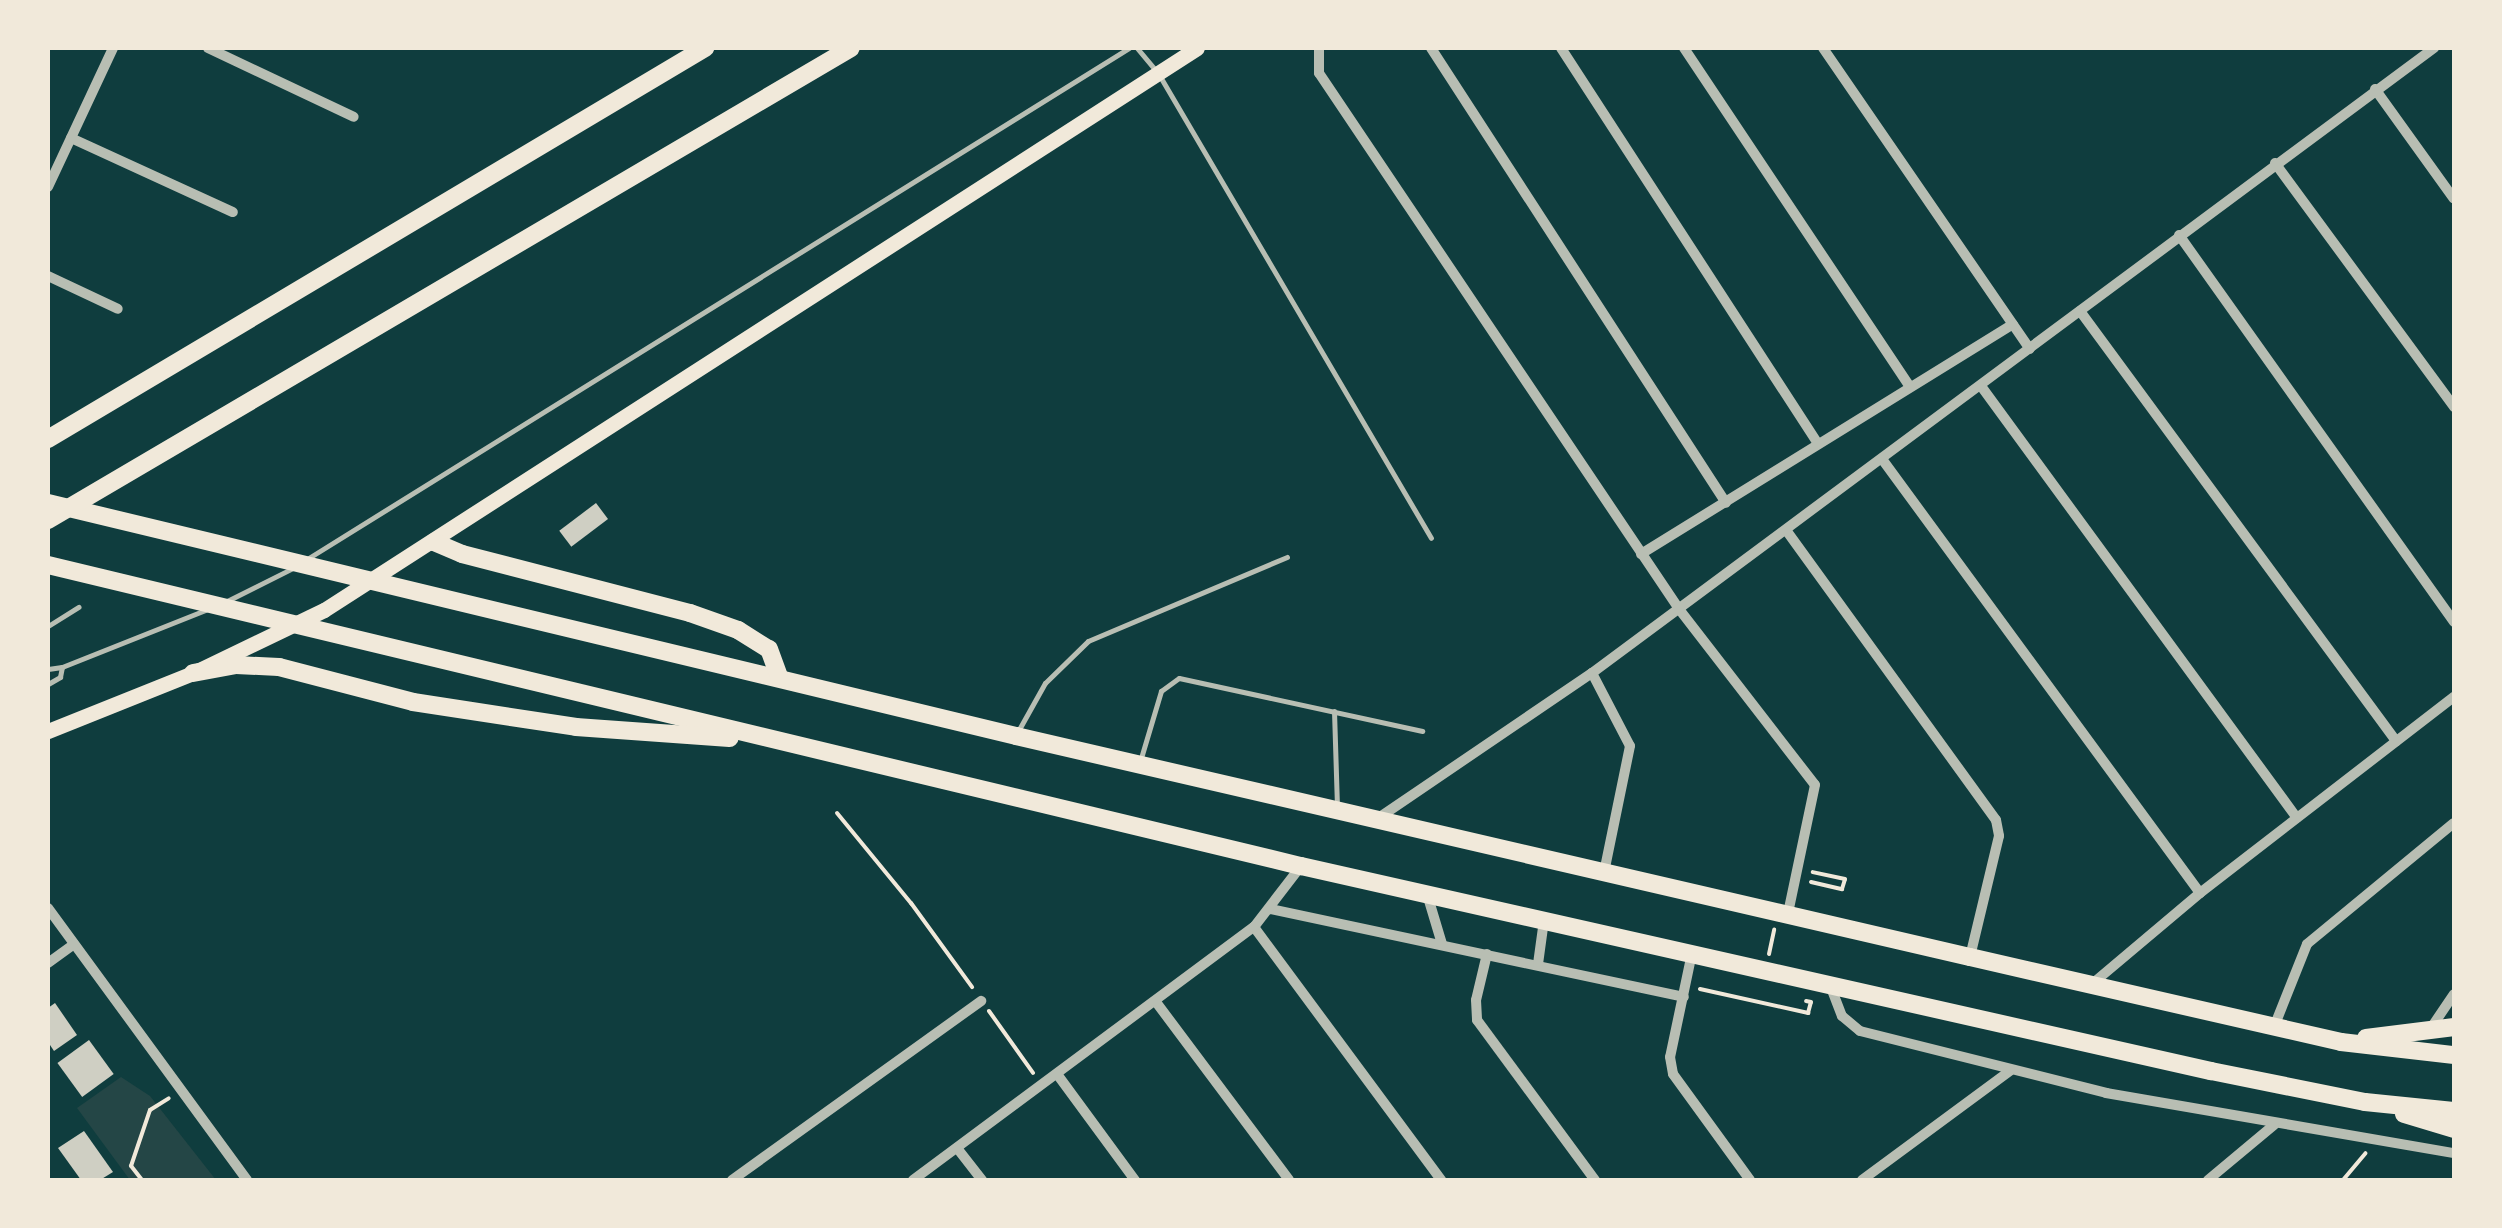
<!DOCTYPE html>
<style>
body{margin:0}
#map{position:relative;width:2502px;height:1228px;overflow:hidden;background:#0f3d3e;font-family:Literata,serif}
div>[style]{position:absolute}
.green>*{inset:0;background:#244646}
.building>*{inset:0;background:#cfcfc3;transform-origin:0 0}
.path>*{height:4px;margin:-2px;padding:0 2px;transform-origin:2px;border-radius:2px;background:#f1e9da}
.service>*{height:5px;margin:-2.5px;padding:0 2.5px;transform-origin:2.5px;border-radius:2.5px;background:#b8beb3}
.minor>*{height:10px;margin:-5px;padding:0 5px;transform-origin:5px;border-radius:5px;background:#b8beb3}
.primary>*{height:15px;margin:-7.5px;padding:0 7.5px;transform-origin:7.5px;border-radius:7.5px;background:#f1e9da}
.trunk>*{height:18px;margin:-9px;padding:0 9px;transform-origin:9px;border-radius:9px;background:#f1e9da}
.motorway>*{height:18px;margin:-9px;padding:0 9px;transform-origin:9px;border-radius:9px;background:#f1e9da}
span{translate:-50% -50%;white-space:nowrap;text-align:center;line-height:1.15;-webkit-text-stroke:10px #f1e9da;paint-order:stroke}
.frame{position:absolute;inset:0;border:50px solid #f1e9da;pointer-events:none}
</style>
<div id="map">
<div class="green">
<div style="clip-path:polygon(121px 1077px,150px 1096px,216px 1180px,130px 1180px,77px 1108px)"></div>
</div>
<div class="building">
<div style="left:596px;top:503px;width:20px;height:46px;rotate:53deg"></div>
<div style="clip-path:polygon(55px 1003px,77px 1035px,54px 1051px,48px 1042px,48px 1008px)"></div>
<div style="left:89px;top:1040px;width:42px;height:39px;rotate:54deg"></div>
<div style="clip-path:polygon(84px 1131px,113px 1172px,100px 1180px,81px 1180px,58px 1148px)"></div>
</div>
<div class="path">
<div style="left:837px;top:813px;width:117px;rotate:50.6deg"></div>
<div style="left:911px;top:903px;width:104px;rotate:54deg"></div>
<div style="left:1811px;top:882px;width:32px;rotate:13deg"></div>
<div style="left:1842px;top:889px;width:10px;rotate:-73deg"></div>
<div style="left:1845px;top:879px;width:33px;rotate:-168deg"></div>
<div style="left:1769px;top:954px;width:25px;rotate:-78deg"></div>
<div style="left:1700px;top:989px;width:111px;rotate:12.5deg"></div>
<div style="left:1808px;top:1013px;width:11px;rotate:-75deg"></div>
<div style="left:1811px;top:1002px;width:5px;rotate:-169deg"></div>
<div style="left:989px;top:1011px;width:76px;rotate:54.6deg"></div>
<div style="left:142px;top:1180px;width:18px;rotate:-128deg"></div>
<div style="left:131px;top:1166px;width:59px;rotate:-71.3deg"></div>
<div style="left:150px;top:1110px;width:22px;rotate:-32deg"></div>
<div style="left:2343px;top:1180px;width:35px;rotate:-50deg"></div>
</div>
<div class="service">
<div style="left:1137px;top:48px;width:33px;rotate:50deg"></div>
<div style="left:1158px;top:73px;width:539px;rotate:59.58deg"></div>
<div style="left:307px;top:559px;width:968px;rotate:-31.87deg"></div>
<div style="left:227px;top:601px;width:74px;rotate:-26.6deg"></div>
<div style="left:48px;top:626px;width:36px;rotate:-32deg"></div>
<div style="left:48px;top:669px;width:14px;rotate:-8deg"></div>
<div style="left:62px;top:667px;width:157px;rotate:-21.7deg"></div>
<div style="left:48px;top:684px;width:14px;rotate:-30deg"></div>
<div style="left:60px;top:677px;width:10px;rotate:-79deg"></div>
<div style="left:1334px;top:711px;width:97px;rotate:88.2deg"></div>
<div style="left:1017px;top:733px;width:57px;rotate:-60.8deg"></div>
<div style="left:1045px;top:683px;width:60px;rotate:-44.3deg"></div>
<div style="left:1088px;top:641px;width:216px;rotate:-22.9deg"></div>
<div style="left:1141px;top:758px;width:70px;rotate:-73.4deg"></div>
<div style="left:1161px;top:691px;width:22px;rotate:-36deg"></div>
<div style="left:1179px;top:678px;width:249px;rotate:12.3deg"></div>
</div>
<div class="minor">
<div style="left:208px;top:48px;width:161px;rotate:25.3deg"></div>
<div style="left:1319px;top:48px;width:25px;rotate:90deg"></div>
<div style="left:1319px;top:73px;width:646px;rotate:56.11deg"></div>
<div style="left:1679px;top:609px;width:222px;rotate:52.3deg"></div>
<div style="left:1815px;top:785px;width:131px;rotate:101.9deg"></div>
<div style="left:1431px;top:48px;width:542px;rotate:57.04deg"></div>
<div style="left:1561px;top:48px;width:472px;rotate:57deg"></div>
<div style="left:1684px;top:48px;width:407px;rotate:56.3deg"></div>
<div style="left:1823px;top:48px;width:365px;rotate:55.5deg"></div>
<div style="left:2375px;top:89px;width:135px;rotate:54.3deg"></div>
<div style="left:71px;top:138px;width:178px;rotate:24.6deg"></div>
<div style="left:2275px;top:163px;width:303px;rotate:53.7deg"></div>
<div style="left:48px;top:187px;width:153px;rotate:-64.9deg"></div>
<div style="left:2179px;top:235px;width:475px;rotate:54.6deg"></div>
<div style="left:48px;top:276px;width:77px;rotate:25.2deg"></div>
<div style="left:2080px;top:311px;width:534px;rotate:53.69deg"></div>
<div style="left:1981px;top:386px;width:535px;rotate:53.82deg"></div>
<div style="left:1882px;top:459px;width:538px;rotate:53.77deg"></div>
<div style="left:1786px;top:530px;width:358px;rotate:54.1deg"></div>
<div style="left:1996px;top:820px;width:16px;rotate:79deg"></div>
<div style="left:1999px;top:836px;width:124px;rotate:103.5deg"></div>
<div style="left:1641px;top:554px;width:437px;rotate:-31.7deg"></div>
<div style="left:1592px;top:673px;width:82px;rotate:62.5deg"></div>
<div style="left:1630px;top:746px;width:130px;rotate:101.6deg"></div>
<div style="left:1377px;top:819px;width:260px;rotate:-34.2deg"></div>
<div style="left:1592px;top:673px;width:1049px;rotate:-36.59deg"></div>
<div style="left:1427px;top:894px;width:52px;rotate:73.3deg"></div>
<div style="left:48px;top:908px;width:337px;rotate:53.8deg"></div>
<div style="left:1270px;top:909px;width:423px;rotate:12deg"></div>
<div style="left:1254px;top:927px;width:315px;rotate:53.5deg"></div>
<div style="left:1692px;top:953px;width:106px;rotate:101.9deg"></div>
<div style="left:1670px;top:1057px;width:17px;rotate:80deg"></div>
<div style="left:1673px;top:1074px;width:131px;rotate:54deg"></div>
<div style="left:1487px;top:954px;width:47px;rotate:103.4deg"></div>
<div style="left:1476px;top:1000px;width:20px;rotate:87deg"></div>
<div style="left:1477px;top:1020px;width:199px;rotate:53.6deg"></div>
<div style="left:48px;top:963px;width:32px;rotate:-36deg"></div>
<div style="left:1538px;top:964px;width:44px;rotate:-82.2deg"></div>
<div style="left:2092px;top:984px;width:141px;rotate:-40.1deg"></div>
<div style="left:2200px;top:893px;width:321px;rotate:-37.7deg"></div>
<div style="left:1830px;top:985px;width:33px;rotate:69deg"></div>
<div style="left:1842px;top:1016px;width:23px;rotate:40deg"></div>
<div style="left:1860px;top:1031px;width:254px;rotate:14.1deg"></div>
<div style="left:2106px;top:1093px;width:353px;rotate:9.8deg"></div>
<div style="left:1156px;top:1002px;width:222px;rotate:53.2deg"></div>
<div style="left:2274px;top:1027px;width:89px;rotate:-68.3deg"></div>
<div style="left:2307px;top:944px;width:190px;rotate:-39.5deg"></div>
<div style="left:2431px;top:1028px;width:41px;rotate:-55.9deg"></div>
<div style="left:1057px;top:1074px;width:132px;rotate:53.7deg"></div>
<div style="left:957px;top:1148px;width:41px;rotate:52deg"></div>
<div style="left:732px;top:1180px;width:307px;rotate:-35.7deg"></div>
<div style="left:913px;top:1180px;width:425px;rotate:-36.6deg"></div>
<div style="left:1254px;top:927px;width:77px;rotate:-52.4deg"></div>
<div style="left:1862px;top:1180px;width:184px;rotate:-36.4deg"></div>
<div style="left:2208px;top:1180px;width:86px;rotate:-39.8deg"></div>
</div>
<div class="primary">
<div style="left:48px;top:731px;width:156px;rotate:-21.8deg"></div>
<div style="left:193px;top:673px;width:145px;rotate:-25.7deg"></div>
<div style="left:324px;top:610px;width:1038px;rotate:-32.77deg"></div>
</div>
<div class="trunk">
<div style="left:48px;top:503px;width:996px;rotate:13.53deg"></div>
<div style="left:1016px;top:736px;width:979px;rotate:13.04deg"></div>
<div style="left:1970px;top:957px;width:381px;rotate:12.9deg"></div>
<div style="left:2341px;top:1042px;width:114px;rotate:6.6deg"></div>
<div style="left:434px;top:542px;width:30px;rotate:23deg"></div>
<div style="left:462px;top:554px;width:236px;rotate:14.5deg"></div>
<div style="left:690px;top:613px;width:51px;rotate:19.5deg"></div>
<div style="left:738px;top:630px;width:36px;rotate:32deg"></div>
<div style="left:769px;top:649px;width:30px;rotate:70deg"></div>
<div style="left:48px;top:565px;width:1289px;rotate:13.51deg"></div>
<div style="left:1301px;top:866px;width:933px;rotate:12.7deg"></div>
<div style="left:2211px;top:1071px;width:157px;rotate:11.4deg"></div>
<div style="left:2365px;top:1102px;width:89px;rotate:5.8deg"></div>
<div style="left:193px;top:673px;width:44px;rotate:-10.5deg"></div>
<div style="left:236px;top:665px;width:43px;rotate:2.7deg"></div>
<div style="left:279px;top:667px;width:138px;rotate:14.6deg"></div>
<div style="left:413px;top:702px;width:165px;rotate:8.7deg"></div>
<div style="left:576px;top:727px;width:154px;rotate:4.1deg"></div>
<div style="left:2366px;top:1038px;width:89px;rotate:-7.1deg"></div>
<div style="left:2404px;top:1114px;width:52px;rotate:16.7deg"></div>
</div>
<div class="motorway">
<div style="left:48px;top:439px;width:765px;rotate:-30.76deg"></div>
<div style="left:48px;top:520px;width:931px;rotate:-30.45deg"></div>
</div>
<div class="frame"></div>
</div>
